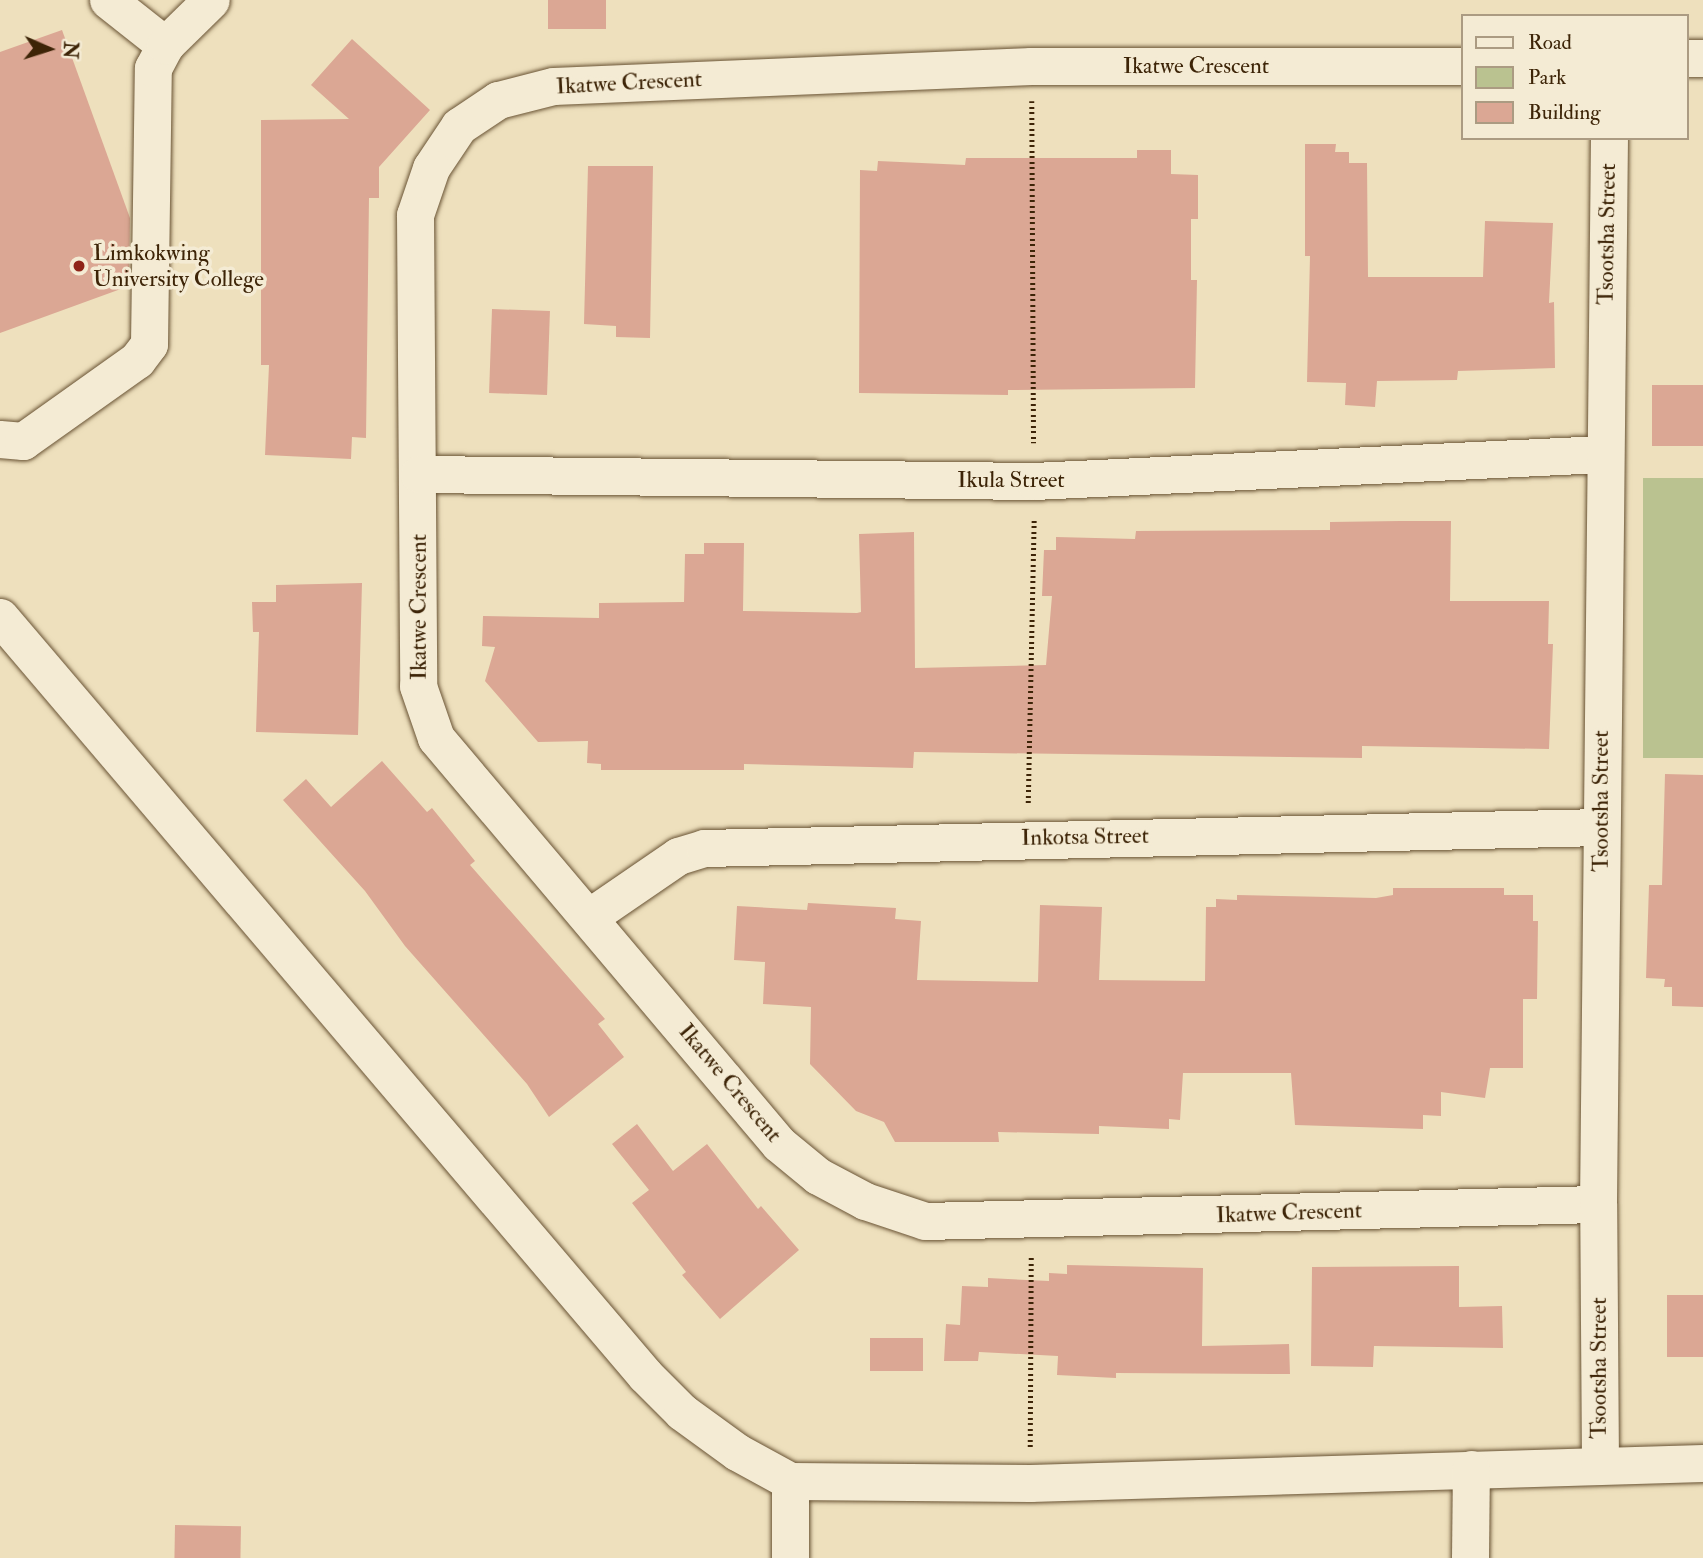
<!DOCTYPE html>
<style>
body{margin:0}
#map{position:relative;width:1703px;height:1558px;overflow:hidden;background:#eee0bd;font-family:"IM FELL Double Pica",serif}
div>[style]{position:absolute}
.green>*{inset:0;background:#bac290;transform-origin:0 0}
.building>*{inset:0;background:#dba794;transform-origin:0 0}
.path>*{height:4.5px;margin-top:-2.25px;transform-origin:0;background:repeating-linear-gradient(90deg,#3d2407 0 2px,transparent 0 5.5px)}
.roads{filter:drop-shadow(0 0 2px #695334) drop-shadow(0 0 2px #695334)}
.minor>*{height:37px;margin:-18.5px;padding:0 18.5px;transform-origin:18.5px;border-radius:18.5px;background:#f4ebd4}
.dots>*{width:19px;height:19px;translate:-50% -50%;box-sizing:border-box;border:4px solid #f4ebd4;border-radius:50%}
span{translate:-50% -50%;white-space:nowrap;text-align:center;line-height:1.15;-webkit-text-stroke:7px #f4ebd4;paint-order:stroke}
.street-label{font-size:23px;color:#3d2407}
.poi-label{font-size:23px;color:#3d2407}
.left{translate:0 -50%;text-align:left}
.legend{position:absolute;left:1461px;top:14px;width:228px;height:126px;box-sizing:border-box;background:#f4ebd4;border:2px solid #ab9b82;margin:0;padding:9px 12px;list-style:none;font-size:21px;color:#3d2407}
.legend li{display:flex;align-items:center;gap:14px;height:35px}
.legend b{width:35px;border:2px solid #ab9b82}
.north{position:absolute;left:14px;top:14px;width:70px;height:70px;-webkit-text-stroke:5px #f4ebd4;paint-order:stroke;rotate:93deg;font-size:19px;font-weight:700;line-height:28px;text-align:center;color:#3d2407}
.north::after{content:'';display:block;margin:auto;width:24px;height:32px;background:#3d2407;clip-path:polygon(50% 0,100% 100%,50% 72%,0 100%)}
</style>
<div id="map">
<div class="green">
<div style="left:1643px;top:478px;width:60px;height:280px"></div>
</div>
<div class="building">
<div style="left:548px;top:0;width:58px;height:29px"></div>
<div style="clip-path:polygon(62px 30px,130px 218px,129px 286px,0 333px,0 52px)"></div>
<div style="clip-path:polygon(352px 39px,430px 110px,379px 167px,379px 198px,369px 198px,366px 438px,352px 437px,351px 459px,265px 455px,269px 365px,261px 365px,261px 120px,349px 119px,311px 85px)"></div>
<div style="clip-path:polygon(1305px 144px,1336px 144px,1335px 152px,1349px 152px,1349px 163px,1367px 163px,1368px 277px,1483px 277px,1485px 221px,1553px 223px,1549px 303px,1554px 302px,1555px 368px,1458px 371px,1457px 380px,1377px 381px,1375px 407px,1345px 405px,1346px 383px,1307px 382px,1310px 256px,1305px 256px)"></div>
<div style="clip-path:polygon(1137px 150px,1171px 150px,1171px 174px,1198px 175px,1198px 219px,1191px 219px,1191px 280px,1197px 280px,1195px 388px,1008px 390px,1008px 395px,859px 393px,860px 170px,877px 171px,878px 161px,965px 165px,966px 158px,1137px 158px)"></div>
<div style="clip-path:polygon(588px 166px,653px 166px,650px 338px,616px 337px,616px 326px,584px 324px)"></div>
<div style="left:492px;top:309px;width:58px;height:84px;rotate:2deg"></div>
<div style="left:1652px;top:385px;width:51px;height:61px"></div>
<div style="clip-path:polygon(1400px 521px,1451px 521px,1450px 601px,1549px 601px,1548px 644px,1553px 644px,1549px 749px,1362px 746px,1362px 758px,914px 752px,913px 768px,744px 764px,744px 770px,601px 770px,601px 764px,587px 763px,588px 741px,538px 742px,485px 681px,495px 647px,482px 646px,483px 616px,599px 618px,599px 603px,684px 602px,685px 554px,704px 554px,704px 543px,744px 543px,743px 611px,857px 613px,861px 612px,859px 534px,914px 532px,915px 668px,1046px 665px,1052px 596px,1042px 596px,1044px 550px,1056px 550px,1056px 537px,1135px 539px,1136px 531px,1330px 530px,1330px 522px)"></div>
<div style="clip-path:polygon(362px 583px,358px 735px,256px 732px,259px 632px,253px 632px,252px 602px,276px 602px,276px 585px)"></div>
<div style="clip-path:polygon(382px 761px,427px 812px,432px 808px,475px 861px,470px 865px,605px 1019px,598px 1024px,624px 1057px,549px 1117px,527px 1084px,405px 946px,365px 891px,283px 800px,306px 779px,331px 807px)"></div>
<div style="clip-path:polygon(1665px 774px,1703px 775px,1703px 1007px,1672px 1006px,1672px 987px,1664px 987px,1665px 979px,1646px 978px,1649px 885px,1662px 885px)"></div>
<div style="clip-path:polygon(1393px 888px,1504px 888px,1504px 895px,1533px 895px,1533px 921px,1538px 921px,1537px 999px,1523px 999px,1523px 1068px,1490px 1068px,1485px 1098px,1441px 1092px,1441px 1116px,1423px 1115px,1423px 1129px,1295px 1125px,1291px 1073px,1183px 1073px,1180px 1120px,1169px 1119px,1169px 1129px,1099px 1126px,1099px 1134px,998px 1132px,999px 1142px,895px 1142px,884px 1122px,856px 1111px,810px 1064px,811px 1007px,763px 1004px,765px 962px,734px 960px,737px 906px,807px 910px,808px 903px,896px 908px,895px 919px,921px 921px,917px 980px,1038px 982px,1040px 905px,1102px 907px,1099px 980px,1205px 981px,1206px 907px,1216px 907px,1216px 899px,1237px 900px,1237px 895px,1376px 898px,1393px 895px)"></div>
<div style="clip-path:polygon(637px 1124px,673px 1171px,707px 1144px,758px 1209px,761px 1206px,799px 1250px,720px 1319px,682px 1275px,686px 1272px,632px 1203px,649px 1190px,612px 1144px)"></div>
<div style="clip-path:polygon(1067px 1265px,1203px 1268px,1202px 1346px,1289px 1344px,1290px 1374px,1116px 1373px,1116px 1378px,1057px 1375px,1058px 1356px,979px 1352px,978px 1361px,944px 1361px,946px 1324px,960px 1325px,962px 1286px,988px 1287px,988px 1278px,1049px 1281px,1049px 1273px,1067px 1274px)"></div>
<div style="clip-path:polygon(1459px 1266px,1459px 1307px,1502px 1306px,1503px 1348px,1374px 1346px,1373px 1367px,1311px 1366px,1312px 1267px)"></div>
<div style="left:1667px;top:1295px;width:36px;height:62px"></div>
<div style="left:870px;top:1338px;width:53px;height:33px"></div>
<div style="left:175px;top:1525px;width:66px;height:33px;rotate:1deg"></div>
</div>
<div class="path">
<div style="left:1032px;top:101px;width:342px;rotate:89.7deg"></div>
<div style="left:1028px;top:803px;width:285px;rotate:-88.8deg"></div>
<div style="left:1030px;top:1447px;width:190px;rotate:-89.7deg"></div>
</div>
<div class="roads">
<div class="minor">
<div style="left:108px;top:0;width:73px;rotate:38.3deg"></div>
<div style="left:1687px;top:58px;width:16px"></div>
<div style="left:1463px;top:66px;width:432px;rotate:180deg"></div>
<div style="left:1031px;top:66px;width:478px;rotate:177.6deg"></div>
<div style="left:553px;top:86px;width:57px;rotate:165.7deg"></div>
<div style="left:498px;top:100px;width:47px;rotate:146.3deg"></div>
<div style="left:459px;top:126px;width:50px;rotate:123.7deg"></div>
<div style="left:431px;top:168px;width:50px;rotate:108.8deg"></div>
<div style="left:415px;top:215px;width:471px;rotate:89.6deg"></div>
<div style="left:418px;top:686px;width:55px;rotate:70.9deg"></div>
<div style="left:436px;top:738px;width:531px;rotate:49.81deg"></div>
<div style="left:779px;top:1144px;width:50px;rotate:39.4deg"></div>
<div style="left:818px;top:1176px;width:53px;rotate:28deg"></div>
<div style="left:865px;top:1201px;width:63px;rotate:18.4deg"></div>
<div style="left:925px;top:1221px;width:673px;rotate:-1.45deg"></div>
<div style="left:0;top:439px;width:23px;rotate:5deg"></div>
<div style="left:23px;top:441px;width:140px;rotate:-35.4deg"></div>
<div style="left:137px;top:360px;width:20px;rotate:-53deg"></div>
<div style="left:149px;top:344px;width:276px;rotate:-89.2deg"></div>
<div style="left:153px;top:68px;width:26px;rotate:-62deg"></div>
<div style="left:165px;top:45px;width:64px;rotate:-44.4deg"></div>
<div style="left:419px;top:474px;width:615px;rotate:0.65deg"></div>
<div style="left:1034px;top:481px;width:570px;rotate:-2.72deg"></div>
<div style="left:0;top:617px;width:995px;rotate:49.6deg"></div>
<div style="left:645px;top:1375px;width:52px;rotate:45deg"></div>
<div style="left:682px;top:1412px;width:68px;rotate:36deg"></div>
<div style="left:737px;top:1452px;width:60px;rotate:28.7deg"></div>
<div style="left:790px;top:1481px;width:240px;rotate:0.5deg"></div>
<div style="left:1030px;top:1483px;width:673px;rotate:-1.7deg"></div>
<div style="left:589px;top:917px;width:108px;rotate:-34.4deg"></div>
<div style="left:678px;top:856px;width:27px;rotate:-17deg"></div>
<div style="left:704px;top:848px;width:896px;rotate:-1.34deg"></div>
<div style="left:1600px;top:1465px;width:261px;rotate:-90.4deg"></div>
<div style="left:1598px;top:1204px;width:1066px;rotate:-89.41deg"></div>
<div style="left:790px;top:1558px;width:77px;rotate:-90deg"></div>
<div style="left:1470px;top:1558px;width:89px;rotate:-89.4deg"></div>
</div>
</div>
<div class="dots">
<div style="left:79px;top:266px;background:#8f2418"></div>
</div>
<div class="street-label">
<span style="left:1196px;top:66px">Ikatwe Crescent</span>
<span style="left:629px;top:83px;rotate:-3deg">Ikatwe Crescent</span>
<span style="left:1607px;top:234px;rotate:-89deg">Tsootsha Street</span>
<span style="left:1011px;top:480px">Ikula Street</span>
<span style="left:419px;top:607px;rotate:-90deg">Ikatwe Crescent</span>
<span style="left:1601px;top:801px;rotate:-90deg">Tsootsha Street</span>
<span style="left:1085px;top:837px;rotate:-1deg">Inkotsa Street</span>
<span style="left:730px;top:1083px;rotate:50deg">Ikatwe Crescent</span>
<span style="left:1289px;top:1213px;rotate:-2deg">Ikatwe Crescent</span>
<span style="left:1599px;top:1368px;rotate:-90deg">Tsootsha Street</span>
</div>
<div class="poi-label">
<span class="left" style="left:93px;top:266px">Limkokwing<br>University College</span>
</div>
<ul class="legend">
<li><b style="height:9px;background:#f4ebd4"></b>Road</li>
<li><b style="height:19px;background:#bac290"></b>Park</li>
<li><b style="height:19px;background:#dba794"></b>Building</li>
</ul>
<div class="north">N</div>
</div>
